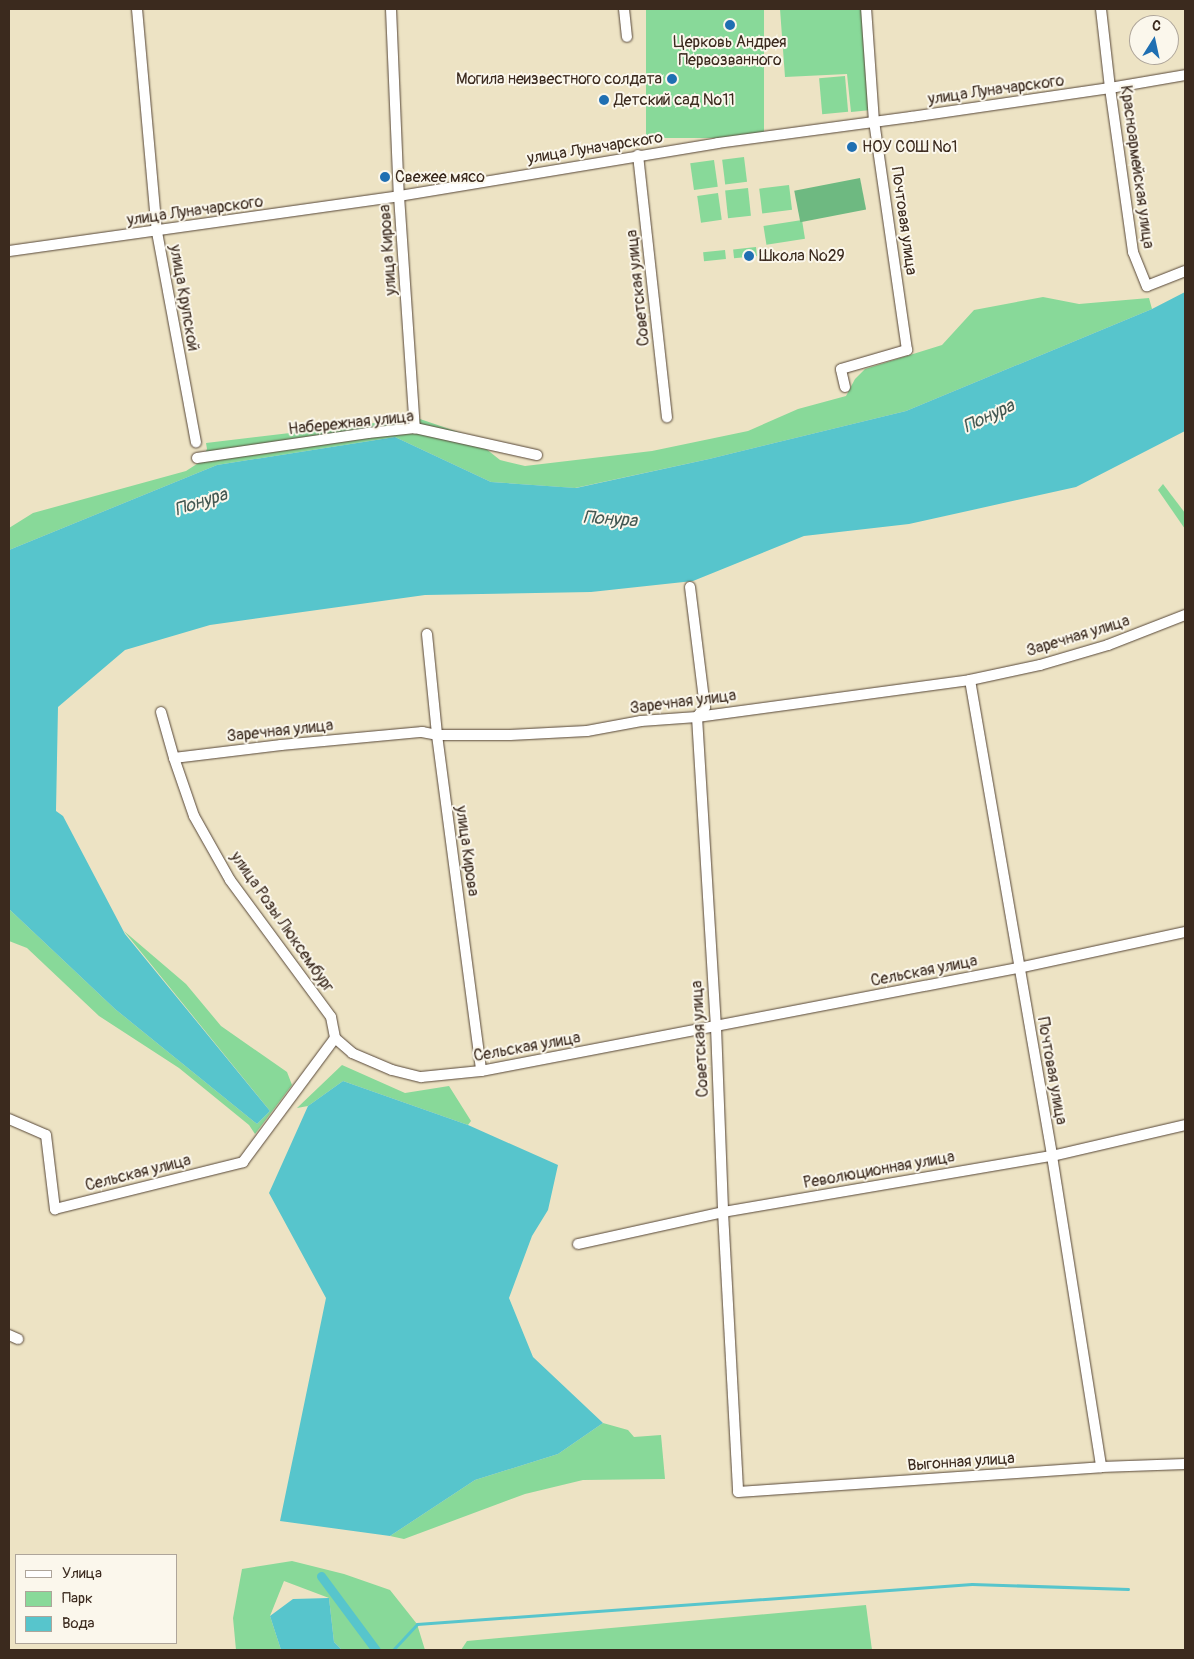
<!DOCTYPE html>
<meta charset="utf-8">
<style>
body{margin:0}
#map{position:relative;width:1194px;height:1659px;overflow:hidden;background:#ede3c4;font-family:Pangolin,sans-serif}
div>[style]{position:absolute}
.green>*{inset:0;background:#88d999;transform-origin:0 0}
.forest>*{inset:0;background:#6eb981;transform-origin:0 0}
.water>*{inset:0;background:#57c5cc}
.stream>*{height:2.5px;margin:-1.25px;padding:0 1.25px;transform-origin:1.25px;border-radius:1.25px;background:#57c5cc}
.canal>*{height:9px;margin:-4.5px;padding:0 4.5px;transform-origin:4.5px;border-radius:4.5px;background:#57c5cc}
.roads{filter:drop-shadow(0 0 1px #564637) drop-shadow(0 0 1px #564637)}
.minor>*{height:10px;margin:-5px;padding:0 5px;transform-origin:5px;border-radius:5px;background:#fff}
.dots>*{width:14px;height:14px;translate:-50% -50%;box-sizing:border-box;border:2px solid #fbf7ec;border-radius:50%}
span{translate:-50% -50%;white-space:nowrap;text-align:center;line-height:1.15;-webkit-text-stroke:4px #fbf7ec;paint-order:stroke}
.poi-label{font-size:16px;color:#3b2a1e}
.right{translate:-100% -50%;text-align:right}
.left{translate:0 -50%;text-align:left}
.street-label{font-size:16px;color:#3b2a1e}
.water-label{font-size:18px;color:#435852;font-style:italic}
.frame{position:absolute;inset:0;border:10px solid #3b2a1e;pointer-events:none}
.legend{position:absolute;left:15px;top:1554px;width:162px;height:90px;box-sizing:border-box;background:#fbf7ec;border:1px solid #aea59a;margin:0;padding:6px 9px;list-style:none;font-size:15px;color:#3b2a1e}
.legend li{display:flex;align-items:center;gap:10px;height:25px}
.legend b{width:25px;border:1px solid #aea59a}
.north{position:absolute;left:1129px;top:15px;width:50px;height:50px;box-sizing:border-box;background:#fbf7ec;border:1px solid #aea59a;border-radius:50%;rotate:10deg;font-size:14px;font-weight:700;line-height:20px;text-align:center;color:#3b2a1e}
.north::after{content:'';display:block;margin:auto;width:18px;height:22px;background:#1f6fb2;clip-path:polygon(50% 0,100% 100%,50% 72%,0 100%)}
</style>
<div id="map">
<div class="green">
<div style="left:646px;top:9px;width:118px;height:129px"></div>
<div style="clip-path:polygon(780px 9px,862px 9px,871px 110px,851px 112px,847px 74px,785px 77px)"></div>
<div style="left:845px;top:76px;width:36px;height:26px;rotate:85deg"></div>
<div style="left:744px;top:157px;width:25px;height:22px;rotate:83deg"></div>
<div style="left:714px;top:160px;width:27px;height:24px;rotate:82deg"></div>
<div style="left:789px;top:185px;width:25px;height:30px;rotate:83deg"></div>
<div style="left:748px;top:188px;width:28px;height:23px;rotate:84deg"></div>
<div style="left:718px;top:193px;width:27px;height:21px;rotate:82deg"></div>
<div style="left:802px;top:220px;width:19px;height:39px;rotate:81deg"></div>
<div style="left:756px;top:247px;width:9px;height:23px;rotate:84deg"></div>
<div style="left:725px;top:250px;width:9px;height:22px;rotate:84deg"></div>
<div style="clip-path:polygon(1043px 297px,1079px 304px,1149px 298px,1152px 309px,906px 411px,709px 459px,575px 488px,491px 482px,395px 437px,217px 465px,9px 550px,9px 528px,33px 513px,186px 471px,200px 462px,207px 449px,206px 443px,417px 418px,470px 436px,500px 460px,525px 466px,652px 451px,748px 431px,798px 409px,846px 396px,855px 379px,865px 369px,942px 345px,974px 310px)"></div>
<div style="clip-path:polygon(1163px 484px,1185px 513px,1185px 529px,1158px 490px)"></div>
<div style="clip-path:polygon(9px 909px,115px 1009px,257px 1124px,270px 1111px,124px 931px,186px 984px,221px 1026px,287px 1072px,292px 1085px,255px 1134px,249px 1125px,179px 1068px,99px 1016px,27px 948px,9px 941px)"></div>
<div style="clip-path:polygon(342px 1065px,405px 1093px,449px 1086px,471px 1121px,468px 1125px,343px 1081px,308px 1106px,297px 1108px)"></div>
<div style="clip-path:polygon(603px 1423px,628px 1430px,634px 1437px,661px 1435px,665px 1479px,583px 1480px,525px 1494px,404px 1539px,390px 1536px,475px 1480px,558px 1454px)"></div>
<div style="clip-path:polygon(292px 1561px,344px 1574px,390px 1590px,417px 1624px,425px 1650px,342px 1650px,334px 1642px,329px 1598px,284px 1581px,270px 1616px,281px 1650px,236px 1650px,233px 1618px,242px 1569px)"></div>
<div style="clip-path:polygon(866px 1605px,872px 1650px,461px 1650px,467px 1641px)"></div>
</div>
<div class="forest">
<div style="left:860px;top:178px;width:32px;height:67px;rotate:79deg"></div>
</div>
<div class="water">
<div style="clip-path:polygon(1185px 292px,1185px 431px,1076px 487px,909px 524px,804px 536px,693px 581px,591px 592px,425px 595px,210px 625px,125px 650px,58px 707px,56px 811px,63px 816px,125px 934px,270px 1111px,257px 1124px,115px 1009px,9px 909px,9px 550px,217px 465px,395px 437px,491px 482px,576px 488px,709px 459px,906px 411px,1152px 309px)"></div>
<div style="clip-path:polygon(343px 1081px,468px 1125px,558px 1165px,548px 1210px,532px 1236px,509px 1298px,533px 1357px,603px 1423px,558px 1454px,475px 1480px,390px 1536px,280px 1521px,326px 1298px,269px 1193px,308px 1106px)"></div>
<div style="clip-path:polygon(329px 1598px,334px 1642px,342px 1650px,281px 1650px,270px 1616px,293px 1599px)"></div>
</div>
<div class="stream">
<div style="left:393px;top:1650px;width:35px;rotate:-47deg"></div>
<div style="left:417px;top:1624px;width:556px;rotate:-4.12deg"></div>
<div style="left:972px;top:1584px;width:156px;rotate:1.8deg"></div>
</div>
<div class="canal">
<div style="left:321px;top:1576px;width:92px;rotate:53.4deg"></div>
</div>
<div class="roads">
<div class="minor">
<div style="left:137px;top:9px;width:224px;rotate:84.9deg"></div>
<div style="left:157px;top:232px;width:214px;rotate:79.5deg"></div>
<div style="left:391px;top:9px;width:187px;rotate:87.6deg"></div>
<div style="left:399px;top:196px;width:233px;rotate:86.1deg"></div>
<div style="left:624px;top:9px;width:28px;rotate:84deg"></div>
<div style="left:1101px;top:9px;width:80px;rotate:83.5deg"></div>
<div style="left:1110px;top:88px;width:166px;rotate:82deg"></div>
<div style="left:1133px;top:252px;width:37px;rotate:68deg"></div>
<div style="left:1147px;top:286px;width:41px;rotate:-21.5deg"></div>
<div style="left:638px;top:155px;width:264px;rotate:83.7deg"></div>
<div style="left:9px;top:251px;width:394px;rotate:-8deg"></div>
<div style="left:399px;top:196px;width:323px;rotate:-9.4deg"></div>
<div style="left:718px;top:143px;width:195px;rotate:-7.7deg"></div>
<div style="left:911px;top:117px;width:201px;rotate:-8.3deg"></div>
<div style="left:1110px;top:88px;width:76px;rotate:-9.8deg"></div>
<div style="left:845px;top:387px;width:18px;rotate:-103deg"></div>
<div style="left:841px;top:369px;width:69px;rotate:-16.1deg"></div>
<div style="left:907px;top:350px;width:230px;rotate:-98.2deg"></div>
<div style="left:874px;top:122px;width:113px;rotate:-94deg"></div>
<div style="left:197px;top:458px;width:173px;rotate:-8.3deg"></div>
<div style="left:368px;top:433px;width:47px;rotate:-6.1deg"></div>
<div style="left:415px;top:428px;width:125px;rotate:12.5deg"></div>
<div style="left:690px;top:587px;width:121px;rotate:82.9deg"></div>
<div style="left:705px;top:707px;width:13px;rotate:129deg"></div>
<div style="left:697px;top:717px;width:311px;rotate:86.5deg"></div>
<div style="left:716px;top:1027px;width:185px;rotate:87.8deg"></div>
<div style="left:723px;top:1212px;width:280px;rotate:86.9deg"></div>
<div style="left:738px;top:1492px;width:364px;rotate:-3.9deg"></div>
<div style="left:1101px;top:1467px;width:84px;rotate:-2deg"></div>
<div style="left:427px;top:634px;width:101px;rotate:84.3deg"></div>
<div style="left:437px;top:735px;width:339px;rotate:82.5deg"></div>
<div style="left:970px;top:680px;width:483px;rotate:80.2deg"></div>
<div style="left:1052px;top:1156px;width:315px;rotate:81deg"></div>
<div style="left:161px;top:712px;width:48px;rotate:74.2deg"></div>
<div style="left:174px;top:758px;width:61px;rotate:71deg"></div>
<div style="left:194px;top:816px;width:73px;rotate:60.6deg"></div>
<div style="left:230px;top:880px;width:170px;rotate:53.6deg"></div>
<div style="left:331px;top:1017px;width:21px;rotate:79deg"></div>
<div style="left:174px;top:758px;width:108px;rotate:-6.9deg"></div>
<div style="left:281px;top:745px;width:142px;rotate:-5.3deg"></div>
<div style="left:422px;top:732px;width:15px;rotate:11deg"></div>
<div style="left:437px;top:735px;width:73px"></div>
<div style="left:510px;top:735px;width:77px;rotate:-3deg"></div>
<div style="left:587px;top:731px;width:55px;rotate:-10.5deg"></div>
<div style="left:641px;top:721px;width:56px;rotate:-4.1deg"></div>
<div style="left:697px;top:717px;width:275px;rotate:-7.7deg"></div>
<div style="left:970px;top:680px;width:72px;rotate:-12.1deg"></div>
<div style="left:1040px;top:665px;width:71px;rotate:-16.4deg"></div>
<div style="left:1108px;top:645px;width:83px;rotate:-21.3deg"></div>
<div style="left:335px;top:1038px;width:23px;rotate:41deg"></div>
<div style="left:352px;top:1053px;width:43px;rotate:23deg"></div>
<div style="left:392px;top:1070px;width:30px;rotate:14deg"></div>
<div style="left:421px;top:1077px;width:60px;rotate:-5.7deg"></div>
<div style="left:481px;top:1071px;width:547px;rotate:-10.86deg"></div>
<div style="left:1018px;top:968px;width:171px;rotate:-12.2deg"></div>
<div style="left:9px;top:1119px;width:40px;rotate:23.4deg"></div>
<div style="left:46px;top:1135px;width:75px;rotate:83.1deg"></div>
<div style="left:55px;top:1209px;width:194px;rotate:-14deg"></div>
<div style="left:243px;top:1162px;width:154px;rotate:-53.4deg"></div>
<div style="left:578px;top:1244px;width:148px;rotate:-12.4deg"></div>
<div style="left:723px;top:1212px;width:334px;rotate:-9.7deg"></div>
<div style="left:1052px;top:1156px;width:137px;rotate:-13.1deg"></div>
<div style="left:9px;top:1335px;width:10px;rotate:24deg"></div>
</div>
</div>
<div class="dots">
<div style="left:730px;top:25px;background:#1f6fb2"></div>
<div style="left:672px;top:79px;background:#1f6fb2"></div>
<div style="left:604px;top:100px;background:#1f6fb2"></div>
<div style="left:852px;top:147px;background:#1f6fb2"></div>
<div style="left:385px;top:177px;background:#1f6fb2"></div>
<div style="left:749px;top:256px;background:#1f6fb2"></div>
</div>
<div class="poi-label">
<span style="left:730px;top:51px">Церковь Андрея<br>Первозванного</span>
<span class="right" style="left:662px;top:79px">Могила неизвестного солдата</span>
<span class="left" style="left:614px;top:100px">Детский сад №11</span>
<span class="left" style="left:862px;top:147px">НОУ СОШ №1</span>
<span class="left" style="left:395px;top:177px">Свежее мясо</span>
<span class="left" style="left:759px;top:256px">Школа №29</span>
</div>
<div class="street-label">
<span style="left:996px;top:90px;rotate:-8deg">улица Луначарского</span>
<span style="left:595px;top:148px;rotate:-9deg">улица Луначарского</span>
<span style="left:1137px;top:167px;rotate:82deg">Красноармейская улица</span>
<span style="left:195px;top:211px;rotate:-8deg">улица Луначарского</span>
<span style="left:904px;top:221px;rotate:82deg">Почтовая улица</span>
<span style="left:388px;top:250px;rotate:-94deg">улица Кирова</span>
<span style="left:638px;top:288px;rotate:-96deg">Советская улица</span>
<span style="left:184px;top:298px;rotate:80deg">улица Крупской</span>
<span style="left:351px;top:423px;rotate:-6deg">Набережная улица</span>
<span style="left:1078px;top:636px;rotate:-17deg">Заречная улица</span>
<span style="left:683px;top:702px;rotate:-7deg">Заречная улица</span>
<span style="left:280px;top:731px;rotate:-6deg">Заречная улица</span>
<span style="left:467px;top:851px;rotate:82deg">улица Кирова</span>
<span style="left:282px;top:922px;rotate:55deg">улица Розы Люксембург</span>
<span style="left:924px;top:971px;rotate:-11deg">Сельская улица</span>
<span style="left:700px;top:1039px;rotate:-93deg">Советская улица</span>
<span style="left:527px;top:1047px;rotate:-10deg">Сельская улица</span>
<span style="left:1052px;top:1071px;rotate:80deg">Почтовая улица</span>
<span style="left:879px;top:1170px;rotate:-10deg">Революционная улица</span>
<span style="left:138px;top:1173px;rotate:-14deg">Сельская улица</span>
<span style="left:961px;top:1462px;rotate:-4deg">Выгонная улица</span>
</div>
<div class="water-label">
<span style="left:989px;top:417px;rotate:-25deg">Понура</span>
<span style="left:201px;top:503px;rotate:-18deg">Понура</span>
<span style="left:610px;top:520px;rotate:4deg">Понура</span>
</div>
<div class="frame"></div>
<ul class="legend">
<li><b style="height:6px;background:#fff"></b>Улица</li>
<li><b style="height:14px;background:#88d999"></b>Парк</li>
<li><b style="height:14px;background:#57c5cc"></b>Вода</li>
</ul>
<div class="north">С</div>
</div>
